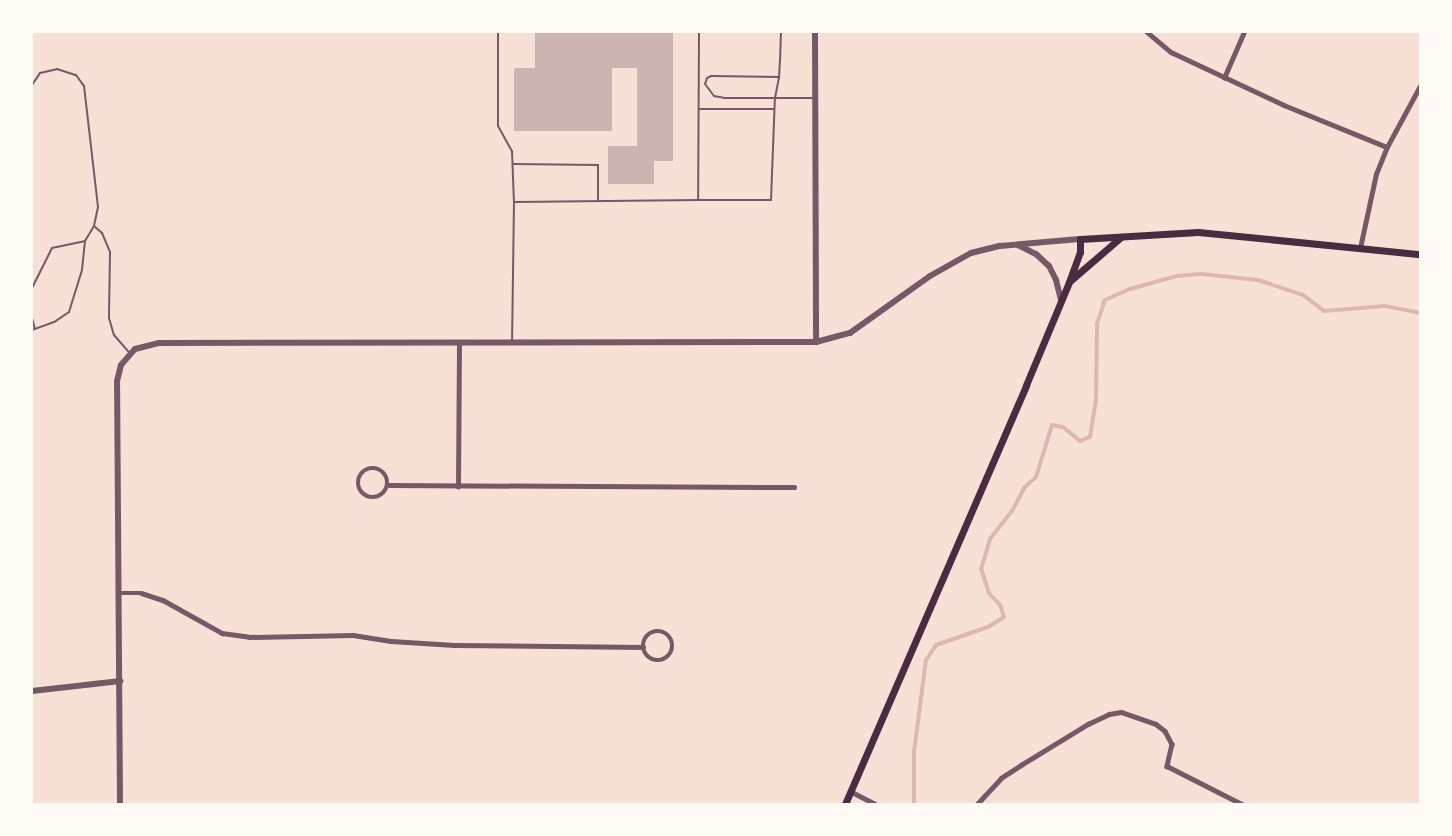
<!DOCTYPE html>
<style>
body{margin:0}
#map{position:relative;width:1452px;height:836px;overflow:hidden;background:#f7e1d7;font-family:"Golos Text",sans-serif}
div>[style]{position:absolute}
.stream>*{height:4px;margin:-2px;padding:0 2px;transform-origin:2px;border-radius:2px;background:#dcb8b0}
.building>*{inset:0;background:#ccb4b1}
.service>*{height:2px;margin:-1px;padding:0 1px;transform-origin:1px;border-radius:1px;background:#755966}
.minor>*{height:4.5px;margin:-2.25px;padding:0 2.25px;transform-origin:2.25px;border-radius:2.25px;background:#755966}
.minor>.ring{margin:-2.25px;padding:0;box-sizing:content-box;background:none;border:4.5px solid #755966;border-radius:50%}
.tertiary>*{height:6px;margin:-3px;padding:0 3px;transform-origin:3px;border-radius:3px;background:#755966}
.secondary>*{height:7px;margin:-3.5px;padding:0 3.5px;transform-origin:3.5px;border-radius:3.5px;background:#4a2c40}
span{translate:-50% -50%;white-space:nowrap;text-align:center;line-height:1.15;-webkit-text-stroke:4.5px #fffaf5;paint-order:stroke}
.frame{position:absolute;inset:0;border:33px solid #fffaf5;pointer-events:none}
</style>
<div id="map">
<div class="stream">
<div style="left:914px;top:804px;width:52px;rotate:-90deg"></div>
<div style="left:914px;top:752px;width:93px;rotate:-82.6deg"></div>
<div style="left:926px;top:660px;width:18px;rotate:-56deg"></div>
<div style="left:936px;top:645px;width:55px;rotate:-19.1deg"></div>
<div style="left:988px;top:627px;width:19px;rotate:-32deg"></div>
<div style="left:1004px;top:617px;width:13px;rotate:-108deg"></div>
<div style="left:1000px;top:605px;width:16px;rotate:-133deg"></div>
<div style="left:989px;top:593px;width:25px;rotate:-108deg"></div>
<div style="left:981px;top:569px;width:31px;rotate:-73deg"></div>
<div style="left:990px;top:539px;width:36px;rotate:-52deg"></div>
<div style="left:1012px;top:511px;width:26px;rotate:-62deg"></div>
<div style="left:1024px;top:488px;width:16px;rotate:-43deg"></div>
<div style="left:1036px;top:477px;width:54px;rotate:-72.9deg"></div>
<div style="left:1052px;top:425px;width:11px;rotate:10deg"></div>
<div style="left:1063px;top:427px;width:22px;rotate:39deg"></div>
<div style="left:1080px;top:441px;width:11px;rotate:-22deg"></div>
<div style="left:1090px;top:437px;width:38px;rotate:-81deg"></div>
<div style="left:1096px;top:399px;width:75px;rotate:-89.2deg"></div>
<div style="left:1097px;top:324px;width:25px;rotate:-72deg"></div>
<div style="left:1105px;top:300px;width:27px;rotate:-24deg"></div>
<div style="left:1130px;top:289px;width:49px;rotate:-15.5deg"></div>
<div style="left:1177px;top:276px;width:25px;rotate:-5deg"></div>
<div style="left:1202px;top:274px;width:56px;rotate:6.1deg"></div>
<div style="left:1258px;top:280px;width:47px;rotate:18.4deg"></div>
<div style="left:1303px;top:295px;width:26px;rotate:37deg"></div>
<div style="left:1324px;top:311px;width:61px;rotate:-4.7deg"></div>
<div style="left:1385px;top:306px;width:36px;rotate:11deg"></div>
</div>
<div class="building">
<div style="clip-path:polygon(535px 32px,673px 32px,673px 161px,654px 161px,654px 184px,608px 184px,608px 146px,637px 146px,637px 68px,612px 68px,612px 131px,514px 131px,514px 68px,535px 68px)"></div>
</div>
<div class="service">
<div style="left:498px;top:32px;width:94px;rotate:90deg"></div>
<div style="left:498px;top:126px;width:29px;rotate:61deg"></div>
<div style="left:512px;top:151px;width:51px;rotate:87.8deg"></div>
<div style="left:514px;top:202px;width:139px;rotate:90.8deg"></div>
<div style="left:699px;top:32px;width:168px;rotate:90.3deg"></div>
<div style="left:698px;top:200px;width:73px"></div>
<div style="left:771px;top:200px;width:102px;rotate:-87.8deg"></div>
<div style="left:775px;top:98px;width:40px"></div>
<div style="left:779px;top:77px;width:68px;rotate:-179.2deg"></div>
<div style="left:711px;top:76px;width:4px;rotate:153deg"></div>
<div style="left:707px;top:78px;width:6px;rotate:108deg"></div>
<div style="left:705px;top:84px;width:15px;rotate:53deg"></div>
<div style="left:714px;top:96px;width:11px;rotate:10deg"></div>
<div style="left:725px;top:98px;width:50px"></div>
<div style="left:775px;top:98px;width:20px;rotate:-79deg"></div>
<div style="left:779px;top:78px;width:17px;rotate:-87deg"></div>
<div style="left:780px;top:61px;width:29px;rotate:-88deg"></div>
<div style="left:32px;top:85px;width:14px;rotate:-56deg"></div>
<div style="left:40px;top:73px;width:17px;rotate:-13deg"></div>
<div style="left:57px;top:69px;width:20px;rotate:18deg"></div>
<div style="left:76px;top:75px;width:14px;rotate:54deg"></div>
<div style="left:84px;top:86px;width:122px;rotate:83.4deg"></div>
<div style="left:98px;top:207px;width:19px;rotate:102deg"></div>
<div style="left:94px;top:226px;width:17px;rotate:121deg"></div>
<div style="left:85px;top:241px;width:29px;rotate:96deg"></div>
<div style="left:82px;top:270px;width:44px;rotate:107.2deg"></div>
<div style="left:69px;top:312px;width:18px;rotate:146deg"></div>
<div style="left:54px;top:322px;width:23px;rotate:160deg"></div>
<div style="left:699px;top:109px;width:75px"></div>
<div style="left:513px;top:164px;width:85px;rotate:0.7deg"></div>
<div style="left:598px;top:165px;width:35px;rotate:90deg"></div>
<div style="left:515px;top:202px;width:183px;rotate:-0.6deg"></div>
<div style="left:94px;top:226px;width:11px;rotate:41deg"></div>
<div style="left:102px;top:233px;width:21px;rotate:67deg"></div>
<div style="left:110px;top:252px;width:66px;rotate:90.9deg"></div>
<div style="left:109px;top:318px;width:18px;rotate:74deg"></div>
<div style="left:114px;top:335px;width:23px;rotate:49deg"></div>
<div style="left:32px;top:288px;width:45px;rotate:-63.4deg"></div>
<div style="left:52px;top:248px;width:34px;rotate:-12deg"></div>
<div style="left:32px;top:318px;width:11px;rotate:75deg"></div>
</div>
<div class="minor">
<div style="left:1147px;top:32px;width:31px;rotate:40deg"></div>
<div style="left:1171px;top:52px;width:125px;rotate:25.1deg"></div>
<div style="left:1284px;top:105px;width:111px;rotate:22.2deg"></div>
<div style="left:1224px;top:78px;width:50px;rotate:-66.5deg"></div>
<div style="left:1360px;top:248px;width:76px;rotate:-77.8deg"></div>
<div style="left:1376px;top:174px;width:29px;rotate:-68deg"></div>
<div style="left:1387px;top:147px;width:69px;rotate:-61.6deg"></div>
<div class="ring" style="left:358px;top:468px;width:25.5px;height:25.5px"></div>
<div style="left:389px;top:485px;width:405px;rotate:0.3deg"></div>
<div style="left:458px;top:487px;width:143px;rotate:-89.6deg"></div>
<div style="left:119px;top:593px;width:22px"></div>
<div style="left:141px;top:593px;width:23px;rotate:18deg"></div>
<div style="left:163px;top:600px;width:68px;rotate:29.2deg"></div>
<div style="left:222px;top:633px;width:27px;rotate:8deg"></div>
<div style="left:249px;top:637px;width:104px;rotate:-1.1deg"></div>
<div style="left:353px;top:635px;width:38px;rotate:9deg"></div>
<div style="left:391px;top:641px;width:63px;rotate:3.6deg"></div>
<div style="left:454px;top:645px;width:189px;rotate:0.6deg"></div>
<div class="ring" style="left:643px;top:631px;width:25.5px;height:25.5px"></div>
<div style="left:850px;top:791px;width:28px;rotate:27deg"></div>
<div style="left:977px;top:804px;width:35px;rotate:-47deg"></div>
<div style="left:1001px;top:778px;width:24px;rotate:-33deg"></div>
<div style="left:1021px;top:765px;width:79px;rotate:-31.5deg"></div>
<div style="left:1088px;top:724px;width:23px;rotate:-25deg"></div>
<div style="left:1109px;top:714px;width:12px;rotate:-9deg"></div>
<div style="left:1121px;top:712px;width:37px;rotate:19deg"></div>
<div style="left:1156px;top:724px;width:11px;rotate:38deg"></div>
<div style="left:1165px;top:731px;width:15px;rotate:62deg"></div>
<div style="left:1172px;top:744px;width:23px;rotate:103deg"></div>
<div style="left:1167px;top:766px;width:84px;rotate:26.9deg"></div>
</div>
<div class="tertiary">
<div style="left:815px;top:32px;width:310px;rotate:89.8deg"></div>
<div style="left:1018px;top:245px;width:20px;rotate:27deg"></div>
<div style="left:1036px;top:254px;width:18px;rotate:43deg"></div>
<div style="left:1049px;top:266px;width:16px;rotate:63deg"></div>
<div style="left:1056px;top:280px;width:21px;rotate:76deg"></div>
<div style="left:32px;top:691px;width:89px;rotate:-6.5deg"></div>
<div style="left:120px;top:804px;width:423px;rotate:-90.4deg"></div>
<div style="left:117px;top:381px;width:16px;rotate:-76deg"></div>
<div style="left:121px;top:365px;width:21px;rotate:-49deg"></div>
<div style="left:135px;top:349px;width:25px;rotate:-14deg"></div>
<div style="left:159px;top:343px;width:657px;rotate:-0.09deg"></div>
<div style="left:816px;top:342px;width:35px;rotate:-15deg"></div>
<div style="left:850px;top:333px;width:98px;rotate:-35.5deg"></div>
<div style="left:930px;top:276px;width:47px;rotate:-29.3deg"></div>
<div style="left:971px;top:253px;width:30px;rotate:-14deg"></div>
<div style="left:1000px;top:246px;width:80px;rotate:-5deg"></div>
</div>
<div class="secondary">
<div style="left:1071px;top:280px;width:66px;rotate:-40.7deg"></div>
<div style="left:845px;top:804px;width:456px;rotate:-66.6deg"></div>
<div style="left:1026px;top:385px;width:112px;rotate:-67.3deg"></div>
<div style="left:1069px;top:282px;width:32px;rotate:-70deg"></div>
<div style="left:1080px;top:252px;width:13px;rotate:-90deg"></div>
<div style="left:1080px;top:239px;width:118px;rotate:-3.4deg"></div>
<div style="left:1198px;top:232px;width:223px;rotate:5.7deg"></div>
</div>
<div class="frame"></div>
</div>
